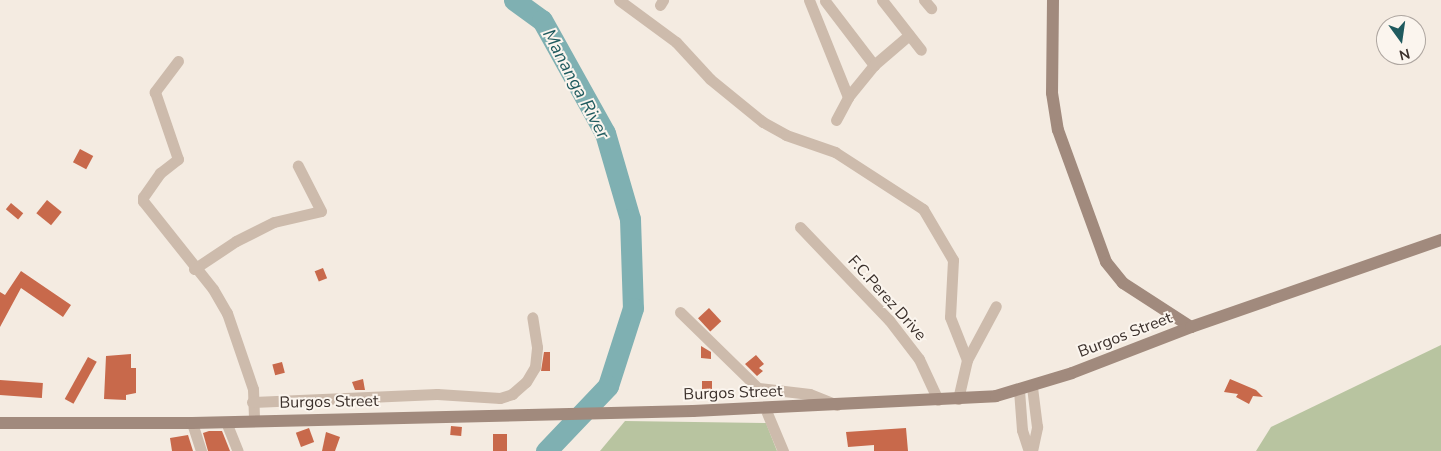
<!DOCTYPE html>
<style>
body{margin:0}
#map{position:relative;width:1441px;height:451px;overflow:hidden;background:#f4ebe1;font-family:"Nunito Sans",sans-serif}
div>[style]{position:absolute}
.green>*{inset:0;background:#b8c4a0}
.river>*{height:21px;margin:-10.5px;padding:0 10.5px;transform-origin:10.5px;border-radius:10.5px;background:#7fb0b2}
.building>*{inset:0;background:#c8694b;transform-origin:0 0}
.street>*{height:11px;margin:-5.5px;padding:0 5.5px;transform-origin:5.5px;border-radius:5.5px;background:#cdbbac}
.secondary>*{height:12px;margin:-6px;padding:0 6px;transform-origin:6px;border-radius:6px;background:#a18a7d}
span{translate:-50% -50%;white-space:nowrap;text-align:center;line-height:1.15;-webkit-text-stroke:4px #fbf5ee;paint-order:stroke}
.street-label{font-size:16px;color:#3b302b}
.water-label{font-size:18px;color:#1f5a5e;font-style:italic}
.north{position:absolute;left:1376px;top:15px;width:50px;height:50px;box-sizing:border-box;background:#fbf5ee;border:1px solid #aea6a0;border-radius:50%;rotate:166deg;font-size:14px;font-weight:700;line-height:20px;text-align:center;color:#3b302b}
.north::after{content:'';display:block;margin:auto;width:18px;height:22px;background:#1f5a5e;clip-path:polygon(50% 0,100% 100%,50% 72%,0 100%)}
</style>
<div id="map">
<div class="green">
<div style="clip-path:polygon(1441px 345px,1441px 451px,1256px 451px,1271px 427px)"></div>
<div style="clip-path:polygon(625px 421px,766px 423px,777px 451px,600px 451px)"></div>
</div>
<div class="river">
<div style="left:514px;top:0;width:34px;rotate:36deg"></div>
<div style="left:542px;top:20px;width:129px;rotate:60.9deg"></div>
<div style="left:605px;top:133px;width:90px;rotate:73.8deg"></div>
<div style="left:630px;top:219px;width:89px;rotate:88.1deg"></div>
<div style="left:633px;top:308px;width:82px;rotate:107.8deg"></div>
<div style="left:608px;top:386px;width:90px;rotate:133.6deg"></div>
</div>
<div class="building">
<div style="left:80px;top:149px;width:15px;height:15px;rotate:28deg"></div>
<div style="left:47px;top:200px;width:19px;height:17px;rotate:39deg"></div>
<div style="left:11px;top:203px;width:16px;height:8px;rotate:40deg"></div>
<div style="left:323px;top:268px;width:11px;height:9px;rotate:68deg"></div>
<div style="clip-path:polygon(21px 271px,71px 305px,63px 317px,21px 288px,0 327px,0 292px,5px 295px)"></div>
<div style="left:709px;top:308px;width:18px;height:15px;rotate:47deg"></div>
<div style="clip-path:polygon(701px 346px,711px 352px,711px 359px,701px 358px)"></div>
<div style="clip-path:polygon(544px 352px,550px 352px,550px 371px,541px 371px)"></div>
<div style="clip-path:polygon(131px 354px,131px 368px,136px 368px,136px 393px,126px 395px,126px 400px,104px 399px,106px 356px)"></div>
<div style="clip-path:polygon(756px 355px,764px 364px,759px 368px,763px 371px,757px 376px,745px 364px)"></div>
<div style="left:88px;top:357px;width:10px;height:48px;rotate:29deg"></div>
<div style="left:282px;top:362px;width:11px;height:10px;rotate:75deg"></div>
<div style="clip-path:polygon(363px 379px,365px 390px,355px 390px,352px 382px)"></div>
<div style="clip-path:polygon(1230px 379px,1256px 390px,1263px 397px,1253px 396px,1249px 404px,1236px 397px,1238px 394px,1224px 392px)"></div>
<div style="left:0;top:380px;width:43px;height:15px;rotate:4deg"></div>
<div style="left:702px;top:381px;width:10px;height:11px"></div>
<div style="left:451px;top:426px;width:11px;height:9px;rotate:5deg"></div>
<div style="left:309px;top:428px;width:15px;height:14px;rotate:70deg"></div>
<div style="clip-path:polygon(906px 428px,908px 451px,874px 451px,874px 445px,848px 447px,846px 432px)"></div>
<div style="clip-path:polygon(209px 431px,222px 431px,230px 451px,208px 451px,203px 433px)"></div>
<div style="clip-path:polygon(326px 432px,340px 437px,335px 451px,322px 451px)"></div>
<div style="left:493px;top:434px;width:14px;height:17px"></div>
<div style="clip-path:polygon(188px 435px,193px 451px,172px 451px,170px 438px)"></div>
</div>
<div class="street">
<div style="left:619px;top:0;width:71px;rotate:36.4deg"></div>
<div style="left:676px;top:42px;width:50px;rotate:47.4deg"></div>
<div style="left:710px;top:79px;width:68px;rotate:39.1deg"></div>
<div style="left:763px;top:122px;width:26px;rotate:29deg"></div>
<div style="left:786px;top:135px;width:52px;rotate:19.1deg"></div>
<div style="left:835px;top:152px;width:105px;rotate:32.9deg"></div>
<div style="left:923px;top:209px;width:59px;rotate:59.5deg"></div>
<div style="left:953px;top:260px;width:57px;rotate:93deg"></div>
<div style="left:950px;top:317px;width:46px;rotate:68.4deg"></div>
<div style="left:809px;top:0;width:105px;rotate:68.1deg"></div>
<div style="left:882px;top:0;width:63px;rotate:52deg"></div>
<div style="left:924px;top:0;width:11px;rotate:49deg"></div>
<div style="left:825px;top:1px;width:81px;rotate:52.6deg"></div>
<div style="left:660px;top:5px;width:6px;rotate:-59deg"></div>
<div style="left:178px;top:61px;width:39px;rotate:127deg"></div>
<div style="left:155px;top:92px;width:71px;rotate:71.1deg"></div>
<div style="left:178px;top:159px;width:23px;rotate:142deg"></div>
<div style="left:160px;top:173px;width:29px;rotate:125deg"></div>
<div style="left:143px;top:197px;width:4px;rotate:90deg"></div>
<div style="left:143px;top:201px;width:112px;rotate:51.5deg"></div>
<div style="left:213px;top:289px;width:28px;rotate:60deg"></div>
<div style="left:227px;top:313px;width:80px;rotate:71.1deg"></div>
<div style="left:253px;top:389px;width:31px;rotate:88deg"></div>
<div style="left:836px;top:120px;width:26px;rotate:-62deg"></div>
<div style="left:848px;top:97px;width:41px;rotate:-50.9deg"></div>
<div style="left:874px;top:65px;width:46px;rotate:-40.6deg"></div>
<div style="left:800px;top:227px;width:129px;rotate:46.3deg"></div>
<div style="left:889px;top:320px;width:49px;rotate:52.4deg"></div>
<div style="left:919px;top:359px;width:45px;rotate:65.1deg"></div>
<div style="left:194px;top:269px;width:50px;rotate:-33.7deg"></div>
<div style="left:236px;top:241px;width:42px;rotate:-26.6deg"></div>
<div style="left:274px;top:222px;width:48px;rotate:-13.2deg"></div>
<div style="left:321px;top:211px;width:51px;rotate:-117.1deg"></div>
<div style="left:680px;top:312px;width:109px;rotate:44.3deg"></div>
<div style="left:758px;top:388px;width:52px;rotate:6.6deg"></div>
<div style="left:810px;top:394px;width:29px;rotate:22deg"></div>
<div style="left:1019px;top:390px;width:40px;rotate:85.7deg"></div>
<div style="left:1022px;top:430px;width:22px;rotate:72deg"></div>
<div style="left:958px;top:399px;width:40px;rotate:-77deg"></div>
<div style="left:967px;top:360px;width:61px;rotate:-61.8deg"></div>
<div style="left:252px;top:402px;width:185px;rotate:-2.5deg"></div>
<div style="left:437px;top:394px;width:63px;rotate:3.6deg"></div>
<div style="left:500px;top:398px;width:13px;rotate:-18deg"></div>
<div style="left:512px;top:394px;width:18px;rotate:-41deg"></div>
<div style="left:526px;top:382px;width:17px;rotate:-59deg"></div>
<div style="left:535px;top:367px;width:20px;rotate:-84deg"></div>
<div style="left:537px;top:347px;width:30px;rotate:-99deg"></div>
<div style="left:765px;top:408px;width:47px;rotate:67.3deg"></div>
<div style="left:226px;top:422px;width:31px;rotate:68deg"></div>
<div style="left:192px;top:423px;width:29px;rotate:72deg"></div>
<div style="left:1032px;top:451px;width:25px;rotate:-78deg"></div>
<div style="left:1037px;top:427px;width:40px;rotate:-97.1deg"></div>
</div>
<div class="secondary">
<div style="left:1053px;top:0;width:93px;rotate:90.6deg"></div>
<div style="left:1052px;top:93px;width:37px;rotate:81deg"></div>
<div style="left:1058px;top:130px;width:140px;rotate:70deg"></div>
<div style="left:1106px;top:262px;width:27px;rotate:51deg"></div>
<div style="left:1123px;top:283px;width:81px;rotate:32.9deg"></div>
<div style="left:0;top:423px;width:192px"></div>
<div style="left:192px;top:423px;width:501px;rotate:-1.37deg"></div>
<div style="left:693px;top:411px;width:303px;rotate:-2.8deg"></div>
<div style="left:996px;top:396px;width:79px;rotate:-16.8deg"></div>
<div style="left:1072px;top:373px;width:128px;rotate:-21.1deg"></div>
<div style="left:1191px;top:327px;width:265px;rotate:-19.2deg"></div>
</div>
<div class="street-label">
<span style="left:887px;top:298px;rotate:48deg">F.C.Perez Drive</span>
<span style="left:1125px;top:335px;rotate:-21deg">Burgos Street</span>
<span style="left:733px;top:393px;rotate:-2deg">Burgos Street</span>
<span style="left:329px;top:402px;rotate:-1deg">Burgos Street</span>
</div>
<div class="water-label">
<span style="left:576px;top:84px;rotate:62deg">Mananga River</span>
</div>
<div class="north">N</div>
</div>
